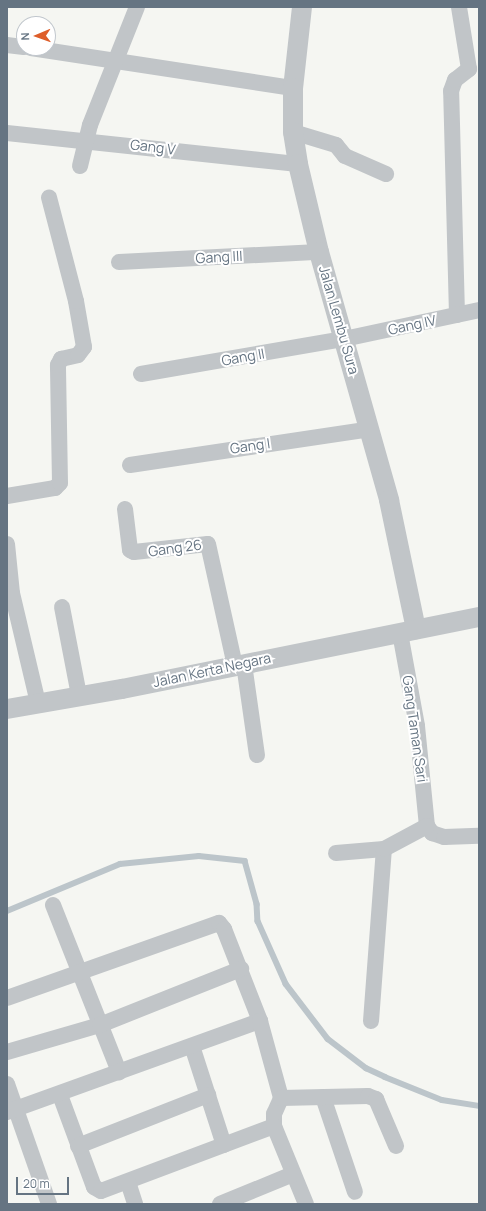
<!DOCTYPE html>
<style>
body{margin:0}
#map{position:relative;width:486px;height:1211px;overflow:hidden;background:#f5f6f2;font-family:Manrope,sans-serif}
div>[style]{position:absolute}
.stream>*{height:5.5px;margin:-2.75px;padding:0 2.75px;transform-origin:2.75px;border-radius:2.75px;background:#bcc5ca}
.minor>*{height:16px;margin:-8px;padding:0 8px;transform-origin:8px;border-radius:8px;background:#c1c5c8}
.tertiary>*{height:20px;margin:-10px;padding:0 10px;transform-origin:10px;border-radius:10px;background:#c1c5c8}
span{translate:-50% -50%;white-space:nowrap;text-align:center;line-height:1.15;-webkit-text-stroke:4px #fff;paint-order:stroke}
.street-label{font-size:14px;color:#657482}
.frame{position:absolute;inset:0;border:8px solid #657482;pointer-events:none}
.north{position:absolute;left:16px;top:16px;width:40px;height:40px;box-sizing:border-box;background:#fff;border:1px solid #c1c7cd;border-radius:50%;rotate:268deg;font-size:11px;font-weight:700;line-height:16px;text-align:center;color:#657482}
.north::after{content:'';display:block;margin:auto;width:14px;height:18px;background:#de5e2a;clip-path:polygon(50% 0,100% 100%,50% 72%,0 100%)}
.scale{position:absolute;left:16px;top:1177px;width:53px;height:18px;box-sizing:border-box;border:2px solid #657482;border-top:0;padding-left:5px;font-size:12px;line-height:14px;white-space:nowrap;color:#657482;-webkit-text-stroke:3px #fff;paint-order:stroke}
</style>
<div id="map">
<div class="stream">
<div style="left:7px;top:911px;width:122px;rotate:-22.6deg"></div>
<div style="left:120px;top:864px;width:79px;rotate:-5.8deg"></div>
<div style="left:199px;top:856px;width:46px;rotate:6.2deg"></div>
<div style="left:245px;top:861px;width:45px;rotate:74.4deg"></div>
<div style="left:257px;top:904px;width:17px;rotate:87deg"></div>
<div style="left:258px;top:921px;width:69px;rotate:66deg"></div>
<div style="left:286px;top:984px;width:69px;rotate:52.6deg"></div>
<div style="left:328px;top:1039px;width:48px;rotate:37.3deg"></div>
<div style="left:366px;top:1068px;width:21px;rotate:25deg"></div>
<div style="left:385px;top:1077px;width:61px;rotate:22deg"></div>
<div style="left:442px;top:1100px;width:37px;rotate:9deg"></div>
</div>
<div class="minor">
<div style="left:7px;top:45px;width:17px;rotate:7deg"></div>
<div style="left:31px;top:48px;width:265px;rotate:8.7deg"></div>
<div style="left:293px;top:132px;width:45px;rotate:16.8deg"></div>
<div style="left:336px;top:145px;width:14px;rotate:51deg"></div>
<div style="left:345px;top:156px;width:45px;rotate:23.7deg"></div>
<div style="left:7px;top:133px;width:293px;rotate:6.1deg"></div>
<div style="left:80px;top:166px;width:42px;rotate:-76.3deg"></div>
<div style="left:90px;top:125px;width:127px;rotate:-68.3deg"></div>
<div style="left:119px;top:262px;width:200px;rotate:-2.9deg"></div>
<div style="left:457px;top:315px;width:224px;rotate:-91.5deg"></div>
<div style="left:451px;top:91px;width:12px;rotate:-70deg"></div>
<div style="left:455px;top:80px;width:18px;rotate:-38deg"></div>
<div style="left:469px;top:69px;width:63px;rotate:-99.2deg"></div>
<div style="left:141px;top:374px;width:206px;rotate:-9.8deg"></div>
<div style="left:344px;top:339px;width:138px;rotate:-12.1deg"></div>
<div style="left:130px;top:465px;width:243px;rotate:-8.5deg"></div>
<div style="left:7px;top:496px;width:49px;rotate:-9.5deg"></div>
<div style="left:55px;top:488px;width:7px;rotate:-45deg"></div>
<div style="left:60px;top:483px;width:118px;rotate:-91deg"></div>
<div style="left:58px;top:365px;width:7px;rotate:-63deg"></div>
<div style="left:61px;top:359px;width:17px;rotate:-13deg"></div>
<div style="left:78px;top:355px;width:10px;rotate:-53deg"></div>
<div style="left:84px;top:347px;width:47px;rotate:-99.9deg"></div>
<div style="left:76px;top:301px;width:107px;rotate:-104.6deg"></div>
<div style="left:125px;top:509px;width:41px;rotate:83deg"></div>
<div style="left:130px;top:550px;width:4px;rotate:27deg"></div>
<div style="left:134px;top:552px;width:74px;rotate:-6.2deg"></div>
<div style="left:208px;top:544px;width:125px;rotate:77.5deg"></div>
<div style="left:7px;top:544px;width:49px;rotate:84.2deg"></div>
<div style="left:12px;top:593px;width:113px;rotate:76.7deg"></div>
<div style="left:62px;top:607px;width:90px;rotate:79.1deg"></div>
<div style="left:400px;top:633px;width:95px;rotate:79.6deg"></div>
<div style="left:417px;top:726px;width:100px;rotate:84.3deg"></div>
<div style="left:244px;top:664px;width:92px;rotate:81.9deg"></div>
<div style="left:427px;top:826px;width:9px;rotate:54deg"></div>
<div style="left:432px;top:833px;width:13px;rotate:18deg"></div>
<div style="left:444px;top:837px;width:35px;rotate:-2deg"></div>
<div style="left:336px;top:853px;width:48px;rotate:-4.8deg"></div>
<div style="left:53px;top:905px;width:180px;rotate:68.4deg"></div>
<div style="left:7px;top:998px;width:225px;rotate:-19.5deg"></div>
<div style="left:219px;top:923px;width:8px;rotate:50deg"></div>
<div style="left:224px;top:929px;width:99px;rotate:68.6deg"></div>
<div style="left:371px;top:1021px;width:172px;rotate:-85.7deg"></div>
<div style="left:384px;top:849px;width:49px;rotate:-28.1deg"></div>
<div style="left:192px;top:1046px;width:104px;rotate:72.1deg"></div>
<div style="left:7px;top:1052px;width:97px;rotate:-16.2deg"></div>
<div style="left:100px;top:1025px;width:152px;rotate:-21.7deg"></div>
<div style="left:7px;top:1084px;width:127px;rotate:70.7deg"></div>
<div style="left:60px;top:1095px;width:98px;rotate:69.7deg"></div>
<div style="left:94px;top:1187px;width:8px;rotate:30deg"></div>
<div style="left:101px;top:1191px;width:185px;rotate:-20.6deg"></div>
<div style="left:274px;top:1126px;width:12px;rotate:-90deg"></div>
<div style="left:274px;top:1114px;width:17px;rotate:-66deg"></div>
<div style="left:323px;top:1097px;width:100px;rotate:71.4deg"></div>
<div style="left:7px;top:1112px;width:269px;rotate:-19.8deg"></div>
<div style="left:260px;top:1021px;width:80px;rotate:74.7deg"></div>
<div style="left:281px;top:1098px;width:87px;rotate:-1.3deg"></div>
<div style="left:368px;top:1096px;width:9px;rotate:21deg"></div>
<div style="left:376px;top:1099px;width:51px;rotate:66.9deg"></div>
<div style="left:274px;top:1126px;width:84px;rotate:67.7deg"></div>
<div style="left:78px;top:1146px;width:140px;rotate:-21.4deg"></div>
<div style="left:128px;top:1182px;width:23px;rotate:72deg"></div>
<div style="left:220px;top:1204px;width:79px;rotate:-22.3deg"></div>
</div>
<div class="tertiary">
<div style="left:302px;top:7px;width:81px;rotate:96.3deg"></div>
<div style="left:293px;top:88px;width:44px;rotate:90deg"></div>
<div style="left:293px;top:132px;width:32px;rotate:81deg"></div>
<div style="left:298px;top:164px;width:90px;rotate:76.6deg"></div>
<div style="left:319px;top:252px;width:258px;rotate:74.2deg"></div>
<div style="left:389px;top:500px;width:132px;rotate:78.2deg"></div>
<div style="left:7px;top:709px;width:117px;rotate:-9.9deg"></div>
<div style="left:122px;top:689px;width:364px;rotate:-11.4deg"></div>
</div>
<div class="street-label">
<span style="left:153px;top:147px;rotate:7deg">Gang V</span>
<span style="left:219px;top:257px;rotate:-3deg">Gang III</span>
<span style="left:339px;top:320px;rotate:74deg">Jalan Lembu Sura</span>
<span style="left:412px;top:325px;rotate:-12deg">Gang IV</span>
<span style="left:243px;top:357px;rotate:-10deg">Gang II</span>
<span style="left:250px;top:446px;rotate:-8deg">Gang I</span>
<span style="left:175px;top:548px;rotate:-8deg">Gang 26</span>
<span style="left:212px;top:670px;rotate:-12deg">Jalan Kerta Negara</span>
<span style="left:415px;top:729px;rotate:82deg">Gang Taman Sari</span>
</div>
<div class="frame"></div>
<div class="north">N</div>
<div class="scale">20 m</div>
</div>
